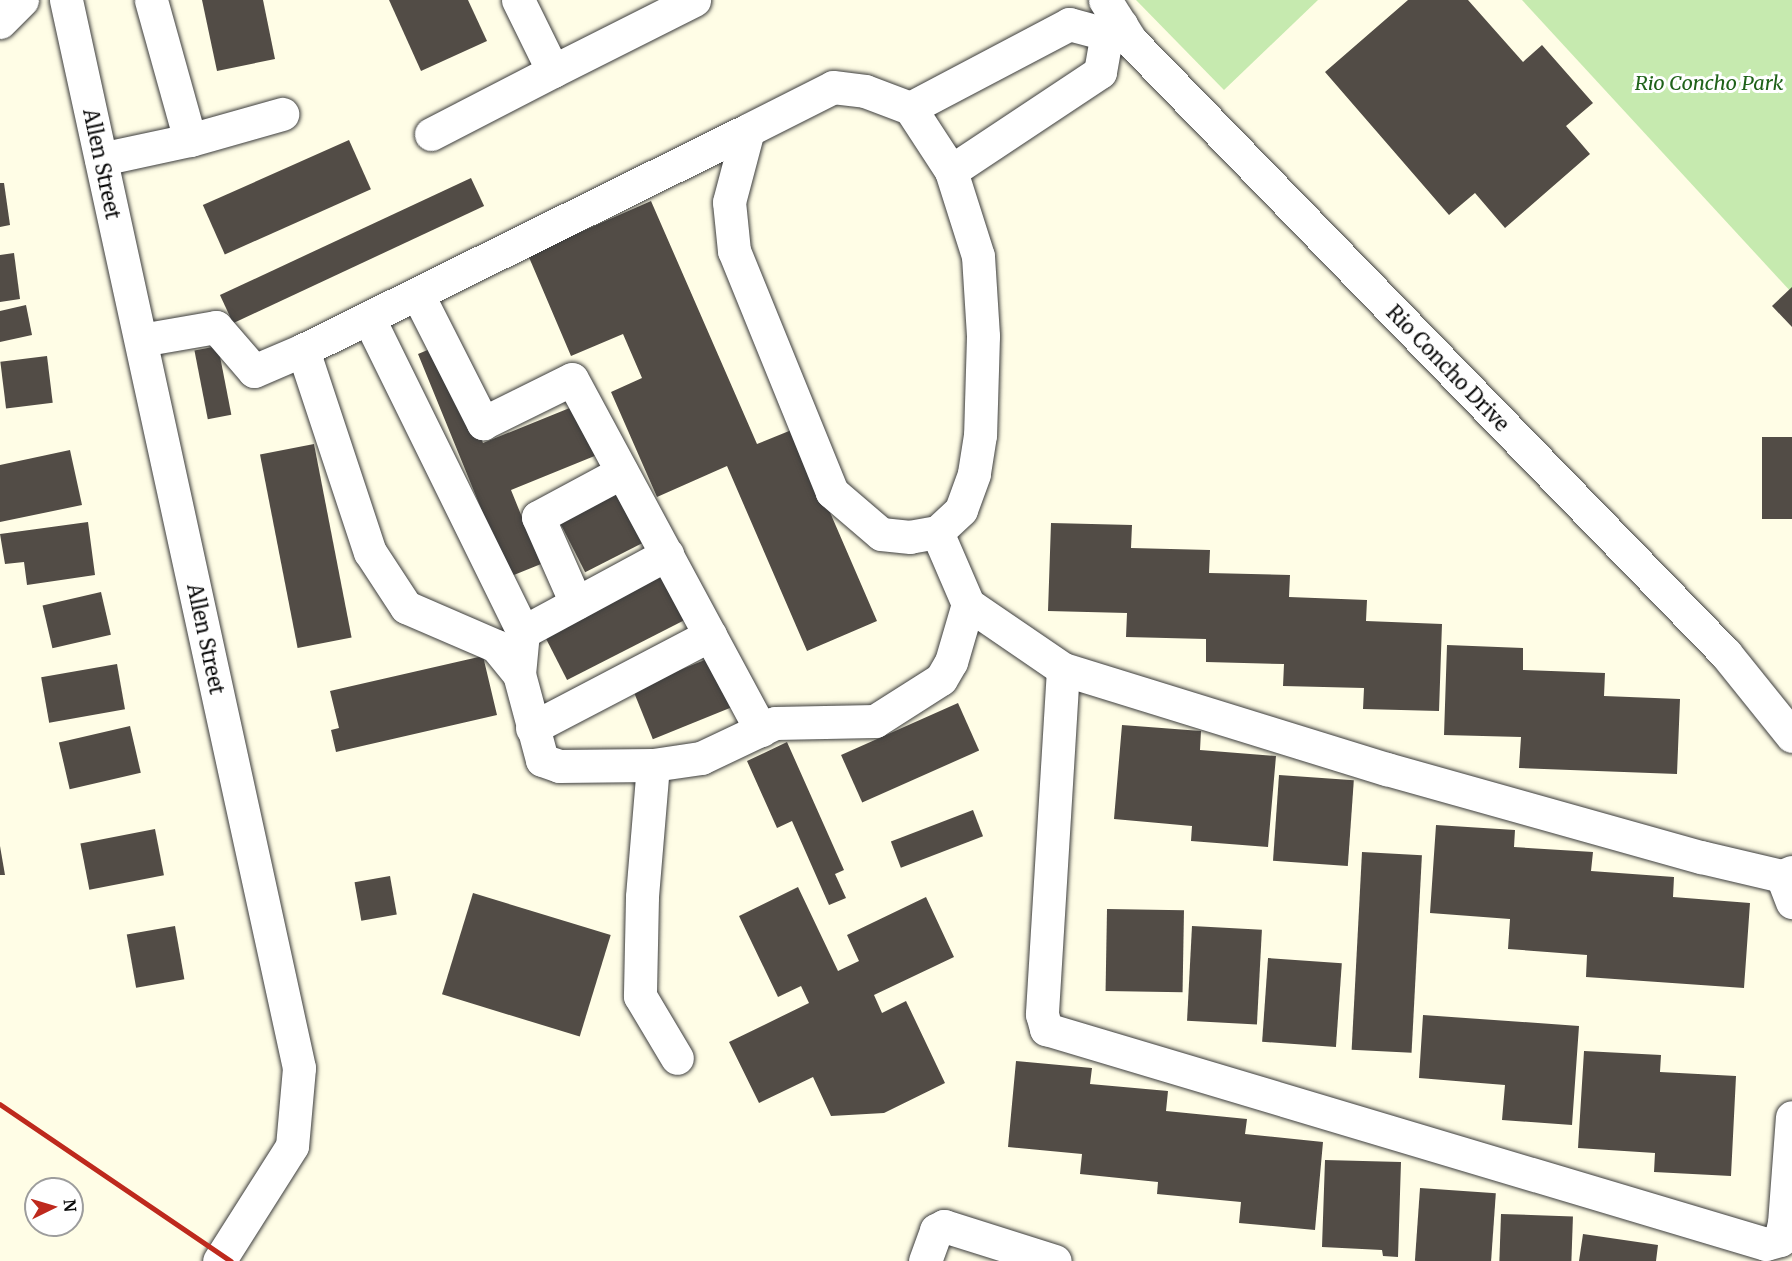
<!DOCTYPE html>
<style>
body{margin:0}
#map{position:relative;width:1792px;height:1261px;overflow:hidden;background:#fffde6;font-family:Merriweather,serif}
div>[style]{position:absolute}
.green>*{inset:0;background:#c6eaaf}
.building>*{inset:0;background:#524c46;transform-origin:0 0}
.roads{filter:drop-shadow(0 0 2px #3d3d3d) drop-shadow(0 0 2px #3d3d3d)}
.minor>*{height:33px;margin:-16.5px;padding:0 16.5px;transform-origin:16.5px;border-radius:16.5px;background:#fff}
.rail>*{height:4.5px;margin:-2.25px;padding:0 2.25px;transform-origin:2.25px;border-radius:2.25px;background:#be291d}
span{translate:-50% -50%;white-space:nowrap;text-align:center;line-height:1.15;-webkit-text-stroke:6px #fff;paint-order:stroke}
.park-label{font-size:20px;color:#1f6219;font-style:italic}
.street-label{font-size:20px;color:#0a0a0a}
.north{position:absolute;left:24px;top:1177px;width:60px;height:60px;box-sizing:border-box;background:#fff;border:2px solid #9d9d9d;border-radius:50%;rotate:85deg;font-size:16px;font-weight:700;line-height:24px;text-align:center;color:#0a0a0a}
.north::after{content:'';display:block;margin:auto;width:21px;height:27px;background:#be291d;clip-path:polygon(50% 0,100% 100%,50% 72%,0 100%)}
</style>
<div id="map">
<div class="green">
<div style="clip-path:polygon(1136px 0,1318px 0,1224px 90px)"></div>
<div style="clip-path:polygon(1522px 0,1792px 0,1792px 293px)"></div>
</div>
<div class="building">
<div style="clip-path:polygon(202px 0,263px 0,275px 59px,217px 71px)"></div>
<div style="clip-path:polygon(389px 0,468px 0,487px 41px,421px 71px)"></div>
<div style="clip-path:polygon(1408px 0,1468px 0,1523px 62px,1542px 45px,1593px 103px,1566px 126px,1590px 154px,1505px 228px,1475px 193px,1449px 215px,1325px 72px)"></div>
<div style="left:349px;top:140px;width:54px;height:160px;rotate:66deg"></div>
<div style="left:471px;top:178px;width:31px;height:277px;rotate:65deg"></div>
<div style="clip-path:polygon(0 183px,4px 183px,10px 225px,0 227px)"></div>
<div style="clip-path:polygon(651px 201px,757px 444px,794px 429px,877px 621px,807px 651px,727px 466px,657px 497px,611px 392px,642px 378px,623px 334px,571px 356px,528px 255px)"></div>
<div style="clip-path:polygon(14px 253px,20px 299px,0 302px,0 255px)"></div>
<div style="clip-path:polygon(1792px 287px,1792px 327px,1772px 306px)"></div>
<div style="clip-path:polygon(26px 305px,32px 335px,0 342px,0 311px)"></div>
<div style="clip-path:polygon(442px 344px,483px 443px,577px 405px,597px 455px,511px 490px,541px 564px,509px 577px,418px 354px)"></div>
<div style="left:218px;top:346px;width:70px;height:24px;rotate:79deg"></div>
<div style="left:47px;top:356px;width:47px;height:47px;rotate:83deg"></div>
<div style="left:1762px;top:437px;width:30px;height:82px"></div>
<div style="left:314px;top:444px;width:197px;height:55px;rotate:79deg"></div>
<div style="clip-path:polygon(70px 450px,82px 505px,0 522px,0 465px)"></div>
<div style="left:623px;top:490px;width:56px;height:71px;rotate:63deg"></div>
<div style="clip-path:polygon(88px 522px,95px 575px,27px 585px,24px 562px,5px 564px,0 534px)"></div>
<div style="clip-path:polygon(1051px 523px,1132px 525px,1131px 548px,1210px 550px,1209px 573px,1290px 575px,1289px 597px,1367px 600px,1366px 621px,1442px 624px,1439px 711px,1363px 709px,1364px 688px,1283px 686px,1284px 664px,1206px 662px,1206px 639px,1126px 637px,1127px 613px,1048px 611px)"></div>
<div style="left:670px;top:567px;width:54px;height:143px;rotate:63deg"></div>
<div style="left:101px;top:592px;width:44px;height:60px;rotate:77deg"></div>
<div style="clip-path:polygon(1447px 645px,1523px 648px,1523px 670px,1605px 673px,1604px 696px,1680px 699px,1677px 774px,1519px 768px,1521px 737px,1444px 735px)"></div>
<div style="left:717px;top:655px;width:54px;height:91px;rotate:68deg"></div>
<div style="clip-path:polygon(483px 656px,497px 715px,336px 752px,331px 730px,339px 728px,330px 691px)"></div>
<div style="left:117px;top:664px;width:46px;height:77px;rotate:80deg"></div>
<div style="left:958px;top:703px;width:52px;height:128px;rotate:66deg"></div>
<div style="clip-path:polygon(1122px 725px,1201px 731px,1200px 750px,1276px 756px,1268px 847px,1191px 841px,1192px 826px,1114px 819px)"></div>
<div style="left:130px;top:726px;width:48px;height:73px;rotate:77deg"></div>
<div style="clip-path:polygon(787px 742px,844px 870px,835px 874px,846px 898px,829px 905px,792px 821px,777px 828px,747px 761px)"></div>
<div style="left:1279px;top:775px;width:75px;height:86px;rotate:4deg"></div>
<div style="left:973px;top:810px;width:28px;height:88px;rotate:69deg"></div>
<div style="clip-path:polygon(1436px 825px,1515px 830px,1514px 847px,1593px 852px,1591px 871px,1674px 877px,1673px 897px,1750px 903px,1744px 988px,1586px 977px,1587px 955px,1508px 949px,1510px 919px,1430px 913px)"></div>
<div style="left:155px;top:829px;width:47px;height:76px;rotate:79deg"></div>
<div style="clip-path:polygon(0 846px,5px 875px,0 875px)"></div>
<div style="left:1362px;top:852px;width:60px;height:198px;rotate:3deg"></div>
<div style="left:390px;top:876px;width:39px;height:36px;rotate:80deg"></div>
<div style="clip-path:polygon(798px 887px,838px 971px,859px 961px,847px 935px,926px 897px,954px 957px,874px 995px,882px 1013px,906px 1001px,945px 1083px,884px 1113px,831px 1116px,813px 1077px,759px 1103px,729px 1042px,809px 1003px,801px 986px,778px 997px,739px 916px)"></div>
<div style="left:473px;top:893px;width:144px;height:106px;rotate:17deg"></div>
<div style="left:1107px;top:909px;width:77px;height:82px;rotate:1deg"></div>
<div style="left:175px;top:926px;width:54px;height:49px;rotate:80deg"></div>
<div style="left:1192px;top:926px;width:70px;height:95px;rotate:3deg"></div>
<div style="left:1268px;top:958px;width:74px;height:84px;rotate:4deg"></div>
<div style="clip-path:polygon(1423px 1015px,1579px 1026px,1572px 1125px,1502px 1120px,1505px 1085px,1419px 1078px)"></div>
<div style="clip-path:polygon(1584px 1051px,1661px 1055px,1660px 1072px,1736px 1076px,1731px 1176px,1654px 1172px,1655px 1153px,1578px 1148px)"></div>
<div style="clip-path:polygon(1016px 1061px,1092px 1068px,1090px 1084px,1168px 1091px,1166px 1111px,1247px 1119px,1245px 1134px,1323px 1142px,1315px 1230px,1239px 1223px,1241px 1202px,1157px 1194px,1158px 1182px,1080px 1174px,1082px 1154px,1008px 1147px)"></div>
<div style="clip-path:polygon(1325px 1160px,1401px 1162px,1398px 1257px,1383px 1256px,1382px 1250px,1322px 1247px)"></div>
<div style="left:1420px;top:1188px;width:76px;height:73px;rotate:4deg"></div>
<div style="left:1501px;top:1214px;width:72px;height:47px;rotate:2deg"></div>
<div style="clip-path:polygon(1583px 1234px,1658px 1245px,1656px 1261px,1579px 1261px)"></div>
</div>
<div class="roads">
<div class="minor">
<div style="left:66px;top:0;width:1093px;rotate:77.69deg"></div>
<div style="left:299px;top:1068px;width:78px;rotate:95.1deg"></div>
<div style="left:292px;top:1146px;width:136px;rotate:122.4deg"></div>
<div style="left:518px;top:0;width:79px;rotate:63.8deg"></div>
<div style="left:553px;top:71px;width:158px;rotate:-26.7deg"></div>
<div style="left:1105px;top:0;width:49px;rotate:57.6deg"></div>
<div style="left:1131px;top:41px;width:854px;rotate:45.85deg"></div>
<div style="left:1726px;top:654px;width:105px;rotate:51.2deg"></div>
<div style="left:0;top:22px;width:31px;rotate:-45deg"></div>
<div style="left:833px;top:87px;width:32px;rotate:7deg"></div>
<div style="left:865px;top:91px;width:48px;rotate:20.7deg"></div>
<div style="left:910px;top:108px;width:75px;rotate:56.9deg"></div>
<div style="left:951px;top:171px;width:89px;rotate:72.4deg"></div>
<div style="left:978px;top:256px;width:80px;rotate:86.4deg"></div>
<div style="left:983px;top:336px;width:99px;rotate:91.7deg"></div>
<div style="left:980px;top:435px;width:39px;rotate:99deg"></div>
<div style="left:974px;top:474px;width:38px;rotate:110deg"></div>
<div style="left:961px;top:510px;width:33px;rotate:137deg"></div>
<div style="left:937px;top:532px;width:27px;rotate:170deg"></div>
<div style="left:910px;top:537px;width:29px;rotate:-174deg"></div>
<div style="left:881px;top:534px;width:65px;rotate:-139.4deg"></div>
<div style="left:832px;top:492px;width:260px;rotate:-112.1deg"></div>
<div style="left:734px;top:251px;width:49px;rotate:-95.8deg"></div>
<div style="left:729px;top:202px;width:74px;rotate:-75.2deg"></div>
<div style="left:748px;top:130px;width:95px;rotate:-26.8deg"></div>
<div style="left:910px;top:108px;width:180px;rotate:-27.8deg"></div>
<div style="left:1069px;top:24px;width:39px;rotate:15deg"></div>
<div style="left:1107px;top:34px;width:17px;rotate:-33deg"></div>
<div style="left:748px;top:130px;width:496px;rotate:153.7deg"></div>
<div style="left:303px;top:350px;width:213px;rotate:71.7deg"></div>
<div style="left:370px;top:552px;width:66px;rotate:56.8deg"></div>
<div style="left:406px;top:607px;width:98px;rotate:23.4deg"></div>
<div style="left:496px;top:646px;width:36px;rotate:51deg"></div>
<div style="left:519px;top:674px;width:89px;rotate:75deg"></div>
<div style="left:542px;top:760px;width:18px;rotate:19deg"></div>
<div style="left:559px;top:766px;width:94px;rotate:-0.6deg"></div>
<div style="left:653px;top:765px;width:49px;rotate:-8.3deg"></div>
<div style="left:701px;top:758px;width:82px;rotate:-25.3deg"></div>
<div style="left:775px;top:723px;width:100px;rotate:-1.1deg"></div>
<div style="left:875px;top:721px;width:78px;rotate:-32.5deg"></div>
<div style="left:941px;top:679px;width:20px;rotate:-60deg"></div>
<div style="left:951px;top:662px;width:60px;rotate:-73.7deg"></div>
<div style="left:431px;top:134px;width:137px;rotate:-27.3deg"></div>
<div style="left:190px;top:140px;width:96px;rotate:-15.8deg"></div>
<div style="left:101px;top:159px;width:91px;rotate:-12.1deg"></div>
<div style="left:190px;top:140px;width:145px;rotate:-105.6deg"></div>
<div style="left:951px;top:171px;width:179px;rotate:-33.6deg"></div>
<div style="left:1100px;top:72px;width:39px;rotate:-80deg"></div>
<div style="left:418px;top:295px;width:144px;rotate:63.1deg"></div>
<div style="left:483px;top:423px;width:99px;rotate:-26.3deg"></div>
<div style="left:572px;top:379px;width:399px;rotate:61.7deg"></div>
<div style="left:369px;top:319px;width:349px;rotate:63.8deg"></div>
<div style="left:523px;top:632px;width:42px;rotate:95.4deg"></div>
<div style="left:141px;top:340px;width:76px;rotate:-9.8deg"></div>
<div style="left:216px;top:327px;width:58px;rotate:49.2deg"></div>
<div style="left:254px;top:371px;width:53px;rotate:-23.2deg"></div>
<div style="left:937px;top:532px;width:78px;rotate:66.7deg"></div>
<div style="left:968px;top:604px;width:115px;rotate:34.4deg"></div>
<div style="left:1063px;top:669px;width:339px;rotate:17.2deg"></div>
<div style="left:1387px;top:769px;width:326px;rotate:15.7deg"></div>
<div style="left:1701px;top:857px;width:83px;rotate:13.2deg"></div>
<div style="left:1782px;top:876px;width:11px;rotate:-22deg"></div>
<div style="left:576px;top:603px;width:94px;rotate:-113.8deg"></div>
<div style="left:538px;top:517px;width:95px;rotate:-28.2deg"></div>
<div style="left:523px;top:632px;width:164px;rotate:-28.4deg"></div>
<div style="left:1063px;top:669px;width:346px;rotate:93.5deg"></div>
<div style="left:1042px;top:1014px;width:16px;rotate:75deg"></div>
<div style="left:1046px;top:1029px;width:751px;rotate:16.63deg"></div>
<div style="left:1766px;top:1244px;width:15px;rotate:-16deg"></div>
<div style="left:1780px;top:1240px;width:17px;rotate:-77deg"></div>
<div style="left:1784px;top:1223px;width:106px;rotate:-85.7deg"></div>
<div style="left:532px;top:728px;width:201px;rotate:-27.6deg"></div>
<div style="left:653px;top:765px;width:132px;rotate:94.8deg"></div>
<div style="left:642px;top:897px;width:99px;rotate:91.2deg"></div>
<div style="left:640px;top:996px;width:72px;rotate:59.2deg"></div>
<div style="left:1782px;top:876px;width:28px;rotate:69deg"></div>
<div style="left:925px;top:1261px;width:33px;rotate:-70deg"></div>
<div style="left:936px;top:1230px;width:9px;rotate:-27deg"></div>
<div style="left:944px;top:1226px;width:116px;rotate:17.5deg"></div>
</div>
</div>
<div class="rail">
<div style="left:0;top:1104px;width:279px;rotate:34.2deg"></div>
</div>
<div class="park-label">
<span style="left:1709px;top:82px">Rio Concho Park</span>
</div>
<div class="street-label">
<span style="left:102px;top:164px;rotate:78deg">Allen Street</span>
<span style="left:1448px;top:368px;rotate:46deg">Rio Concho Drive</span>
<span style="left:206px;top:639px;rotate:78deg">Allen Street</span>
</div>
<div class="north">N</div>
</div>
